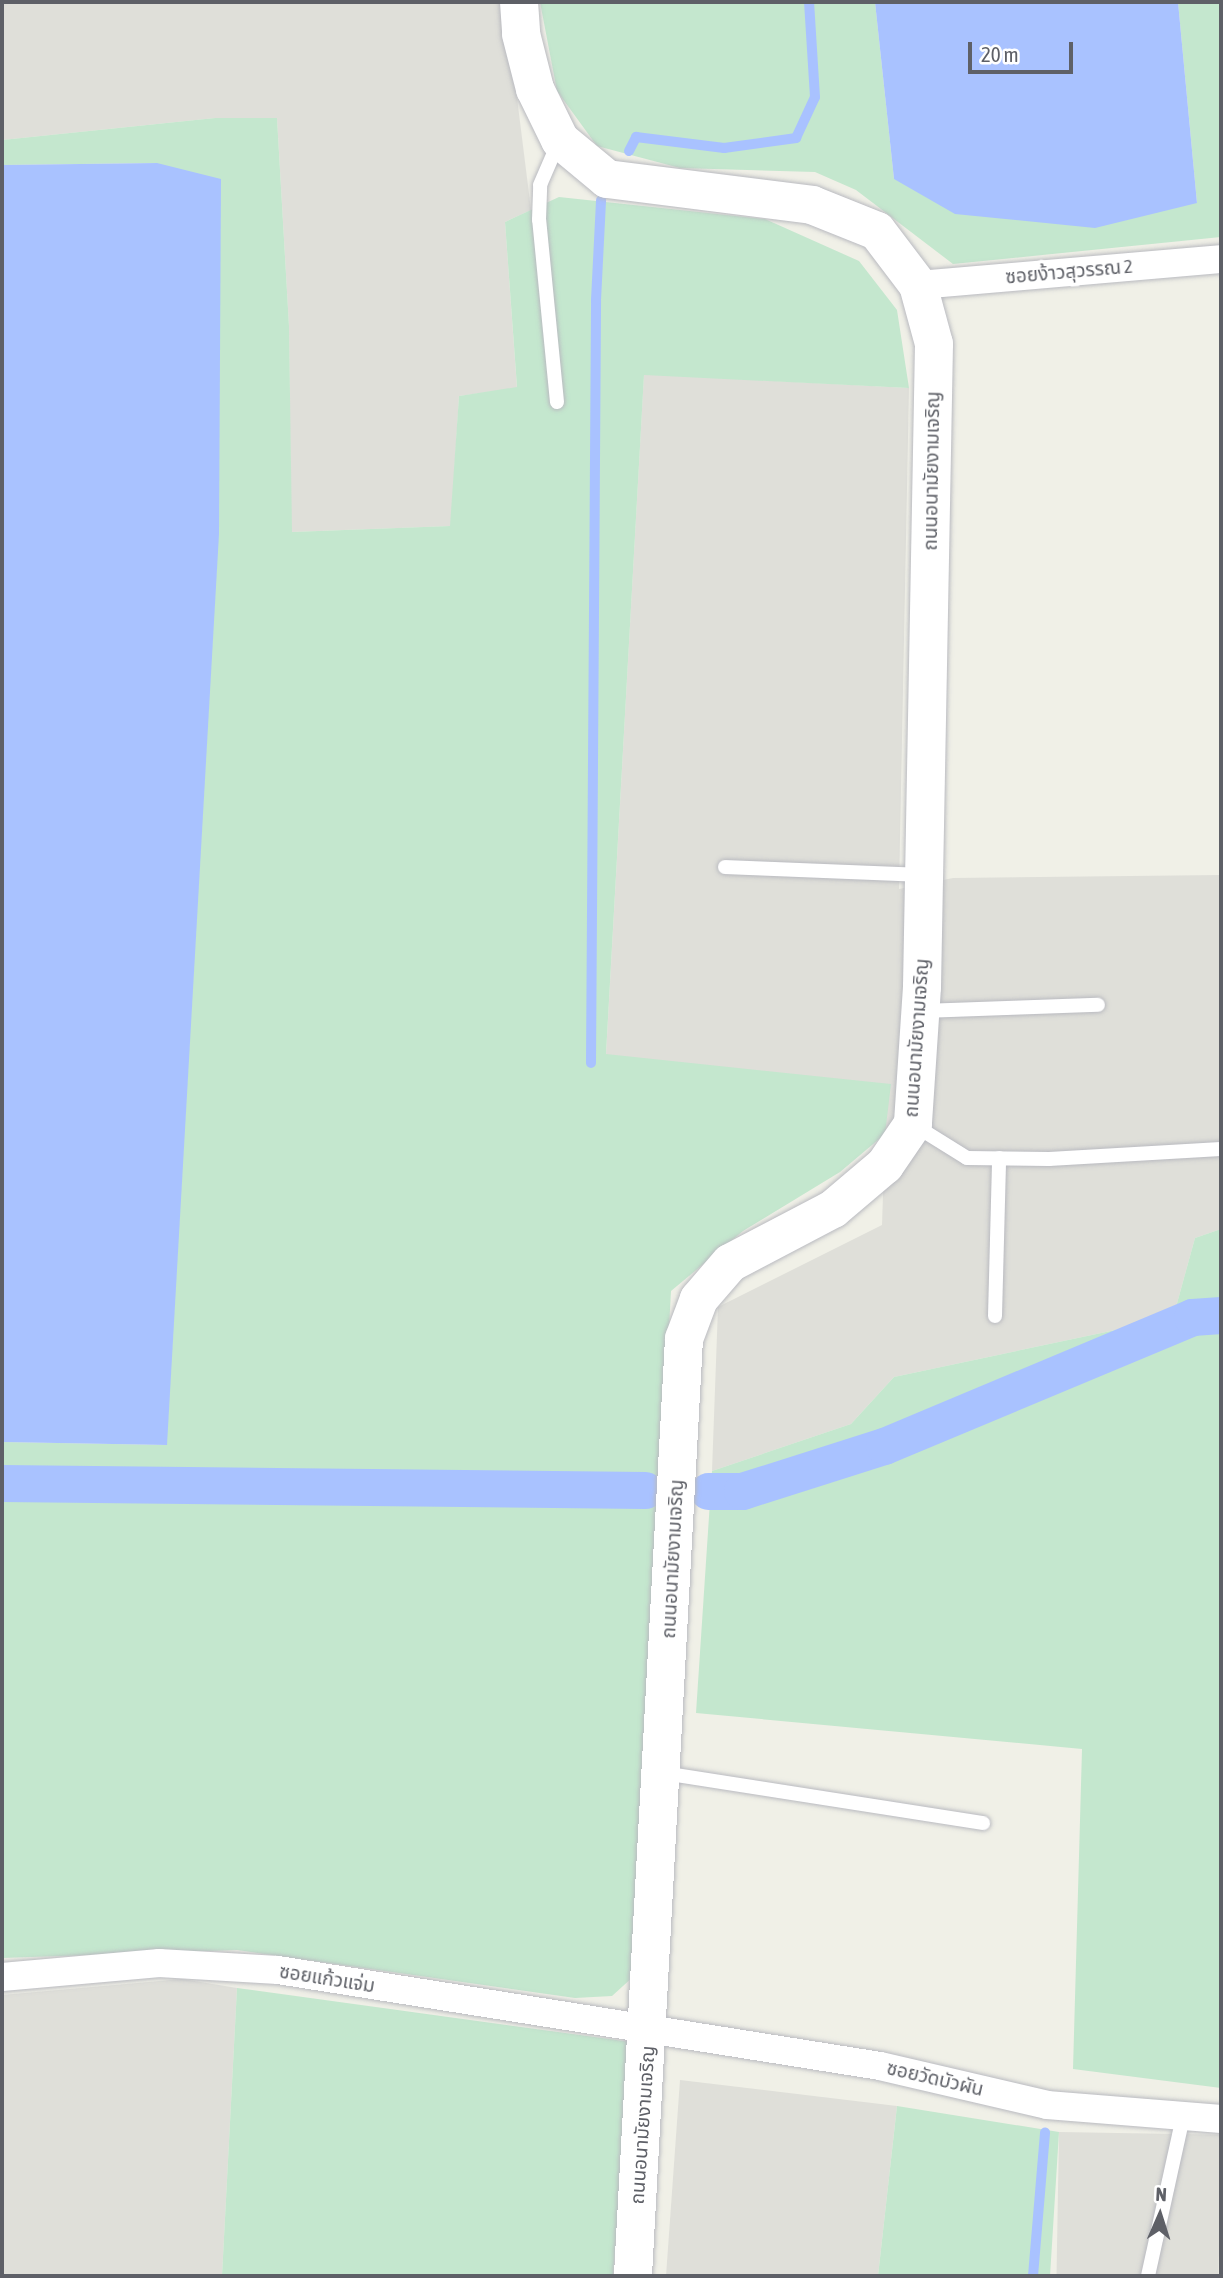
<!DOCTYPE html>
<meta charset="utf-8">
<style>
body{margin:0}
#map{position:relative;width:1223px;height:2278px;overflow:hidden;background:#f0f0e7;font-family:"Asap Condensed","Noto Sans Thai",sans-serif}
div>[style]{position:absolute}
.industrial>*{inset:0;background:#dfdfd9;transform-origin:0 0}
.green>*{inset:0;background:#c4e7ce}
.water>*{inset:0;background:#a9c2ff}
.stream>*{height:10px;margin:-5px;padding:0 5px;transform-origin:5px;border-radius:5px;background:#a9c2ff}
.canal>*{height:37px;margin:-18.5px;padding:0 18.5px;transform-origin:18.5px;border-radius:18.5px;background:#a9c2ff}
.roads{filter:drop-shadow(0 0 2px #b9bac0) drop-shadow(0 0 2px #b9bac0)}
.lane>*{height:14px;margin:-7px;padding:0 7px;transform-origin:7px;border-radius:7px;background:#fff}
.street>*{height:28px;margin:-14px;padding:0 14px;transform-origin:14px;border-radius:14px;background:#fff}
.secondary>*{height:38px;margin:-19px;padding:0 19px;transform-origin:19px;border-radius:19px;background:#fff}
span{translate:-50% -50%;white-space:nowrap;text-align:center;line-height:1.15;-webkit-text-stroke:7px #fff;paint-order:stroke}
.street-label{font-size:19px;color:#5e6067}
.frame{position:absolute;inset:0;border:4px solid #5e6067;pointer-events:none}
.north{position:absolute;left:1125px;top:2180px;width:70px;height:70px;-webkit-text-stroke:5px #fff;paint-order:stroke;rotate:3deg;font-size:19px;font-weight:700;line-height:28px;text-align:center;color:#5e6067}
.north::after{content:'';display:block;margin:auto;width:24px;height:32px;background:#5e6067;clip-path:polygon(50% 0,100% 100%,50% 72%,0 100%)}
.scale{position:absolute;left:968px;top:42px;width:105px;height:32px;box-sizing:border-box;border:4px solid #5e6067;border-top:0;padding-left:9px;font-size:21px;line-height:24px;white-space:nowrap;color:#5e6067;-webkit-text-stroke:5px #fff;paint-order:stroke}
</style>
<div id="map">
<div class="industrial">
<div style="clip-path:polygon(2px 2px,505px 2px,531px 210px,505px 222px,517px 388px,459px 396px,451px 526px,291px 532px,289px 326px,277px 118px,215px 118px,2px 140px)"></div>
<div style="clip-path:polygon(644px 374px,909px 388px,899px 889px,953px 878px,1221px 875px,1221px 1229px,1195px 1238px,1176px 1307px,1125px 1328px,894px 1377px,851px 1424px,712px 1471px,718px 1307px,882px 1225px,885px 1134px,606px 1055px)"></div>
<div style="clip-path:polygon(182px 1979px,237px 1988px,222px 2276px,2px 2276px,2px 1995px)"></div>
<div style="clip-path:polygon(680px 2080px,897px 2106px,878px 2276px,666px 2276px)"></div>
<div style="left:1059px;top:2132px;width:162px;height:144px;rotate:1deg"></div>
</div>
<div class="green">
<div style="clip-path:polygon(540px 2px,875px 2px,894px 179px,1197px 203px,1178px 2px,1221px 2px,1221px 237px,953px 264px,856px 190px,815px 172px,680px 168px,597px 146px,557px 91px)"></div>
<div style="clip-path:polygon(215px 118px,277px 118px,289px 326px,292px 532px,450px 526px,459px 396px,517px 387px,505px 222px,559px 197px,765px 219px,859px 261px,897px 310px,909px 388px,644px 375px,606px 1054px,891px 1084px,885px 1134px,840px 1172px,743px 1231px,671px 1291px,634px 1976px,612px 1996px,575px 1998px,237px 1950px,2px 1958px,2px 1442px,167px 1445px,157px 163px,2px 165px,2px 140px)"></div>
<div style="clip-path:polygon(1221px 1229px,1221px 2088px,1073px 2069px,1082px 1749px,696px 1713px,712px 1471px,851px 1424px,894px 1377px,1125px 1328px,1176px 1307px,1195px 1238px)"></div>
<div style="clip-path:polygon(237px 1988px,631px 2042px,613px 2276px,222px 2276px)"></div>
<div style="clip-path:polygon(897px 2106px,1059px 2132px,1050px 2276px,878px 2276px)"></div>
</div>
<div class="water">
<div style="clip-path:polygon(875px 2px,1178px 2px,1197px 203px,1095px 228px,955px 214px,894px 179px)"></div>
<div style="clip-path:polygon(157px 163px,221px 179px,219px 534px,167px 1445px,2px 1442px,2px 165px)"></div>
</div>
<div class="stream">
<div style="left:629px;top:151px;width:16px;rotate:-63deg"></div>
<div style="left:636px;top:137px;width:89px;rotate:7.1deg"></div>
<div style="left:724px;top:148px;width:73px;rotate:-7.9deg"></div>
<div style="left:796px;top:138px;width:45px;rotate:-65.1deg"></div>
<div style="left:815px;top:97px;width:95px;rotate:-93.6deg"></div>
<div style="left:591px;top:1063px;width:763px;rotate:-89.62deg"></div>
<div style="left:596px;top:300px;width:100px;rotate:-87.1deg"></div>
<div style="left:1033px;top:2276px;width:144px;rotate:-85.2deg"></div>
</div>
<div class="canal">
<div style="left:2px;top:1483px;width:643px;rotate:0.62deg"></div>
<div style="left:708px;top:1491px;width:34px"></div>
<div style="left:742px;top:1491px;width:149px;rotate:-17.6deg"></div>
<div style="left:884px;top:1446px;width:334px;rotate:-22.7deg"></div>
<div style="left:1192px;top:1317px;width:29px;rotate:-4deg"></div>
</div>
<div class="roads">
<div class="lane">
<div style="left:557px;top:402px;width:183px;rotate:-95.6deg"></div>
<div style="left:539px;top:220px;width:35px;rotate:-88deg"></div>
<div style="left:540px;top:185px;width:48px;rotate:-66.6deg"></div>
<div style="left:725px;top:867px;width:198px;rotate:2.3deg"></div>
<div style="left:922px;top:1011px;width:176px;rotate:-2deg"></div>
<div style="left:914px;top:1125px;width:62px;rotate:31.9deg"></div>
<div style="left:967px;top:1158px;width:82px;rotate:0.7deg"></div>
<div style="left:1049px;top:1159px;width:172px;rotate:-3.3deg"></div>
<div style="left:995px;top:1316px;width:158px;rotate:-88.5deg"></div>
<div style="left:663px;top:1773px;width:324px;rotate:8.9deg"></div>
<div style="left:1148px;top:2276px;width:163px;rotate:-77.6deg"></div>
</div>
<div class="street">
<div style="left:918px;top:285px;width:304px;rotate:-4.9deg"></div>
<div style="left:2px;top:1977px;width:158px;rotate:-5.1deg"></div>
<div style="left:159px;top:1963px;width:119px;rotate:3.4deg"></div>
<div style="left:278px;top:1970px;width:610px;rotate:9.06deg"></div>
<div style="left:880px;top:2066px;width:171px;rotate:13.1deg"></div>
<div style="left:1047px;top:2105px;width:175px;rotate:4.6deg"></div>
</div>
<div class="secondary">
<div style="left:519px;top:2px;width:32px;rotate:86deg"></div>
<div style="left:521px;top:34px;width:57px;rotate:75.7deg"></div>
<div style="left:535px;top:89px;width:57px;rotate:63.9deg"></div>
<div style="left:560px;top:140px;width:61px;rotate:39.7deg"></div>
<div style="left:607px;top:179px;width:207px;rotate:7.2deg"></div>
<div style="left:812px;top:205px;width:70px;rotate:21.8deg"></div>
<div style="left:877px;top:231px;width:68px;rotate:52.8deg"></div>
<div style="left:918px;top:285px;width:61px;rotate:74.8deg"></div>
<div style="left:934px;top:344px;width:643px;rotate:91.07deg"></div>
<div style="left:922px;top:987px;width:137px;rotate:93.8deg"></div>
<div style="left:913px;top:1124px;width:50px;rotate:124.3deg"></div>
<div style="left:885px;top:1165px;width:68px;rotate:139.8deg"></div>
<div style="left:833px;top:1209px;width:116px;rotate:152.3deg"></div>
<div style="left:730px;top:1263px;width:48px;rotate:130.7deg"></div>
<div style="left:699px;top:1299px;width:43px;rotate:110.6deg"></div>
<div style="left:684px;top:1339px;width:938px;rotate:93.12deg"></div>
</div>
</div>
<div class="street-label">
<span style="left:1069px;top:272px;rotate:-5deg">ซอยง้าวสุวรรณ 2</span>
<span style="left:932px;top:471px;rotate:-89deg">ถนนอนามัยงามเจริญ</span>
<span style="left:917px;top:1038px;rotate:-86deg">ถนนอนามัยงามเจริญ</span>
<span style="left:673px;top:1559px;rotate:-87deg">ถนนอนามัยงามเจริญ</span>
<span style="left:327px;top:1979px;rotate:9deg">ซอยแก้วแจ่ม</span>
<span style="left:935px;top:2079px;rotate:13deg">ซอยวัดบัวผัน</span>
<span style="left:643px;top:2125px;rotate:-86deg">ถนนอนามัยงามเจริญ</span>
</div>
<div class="frame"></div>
<div class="north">N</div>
<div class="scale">20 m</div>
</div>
